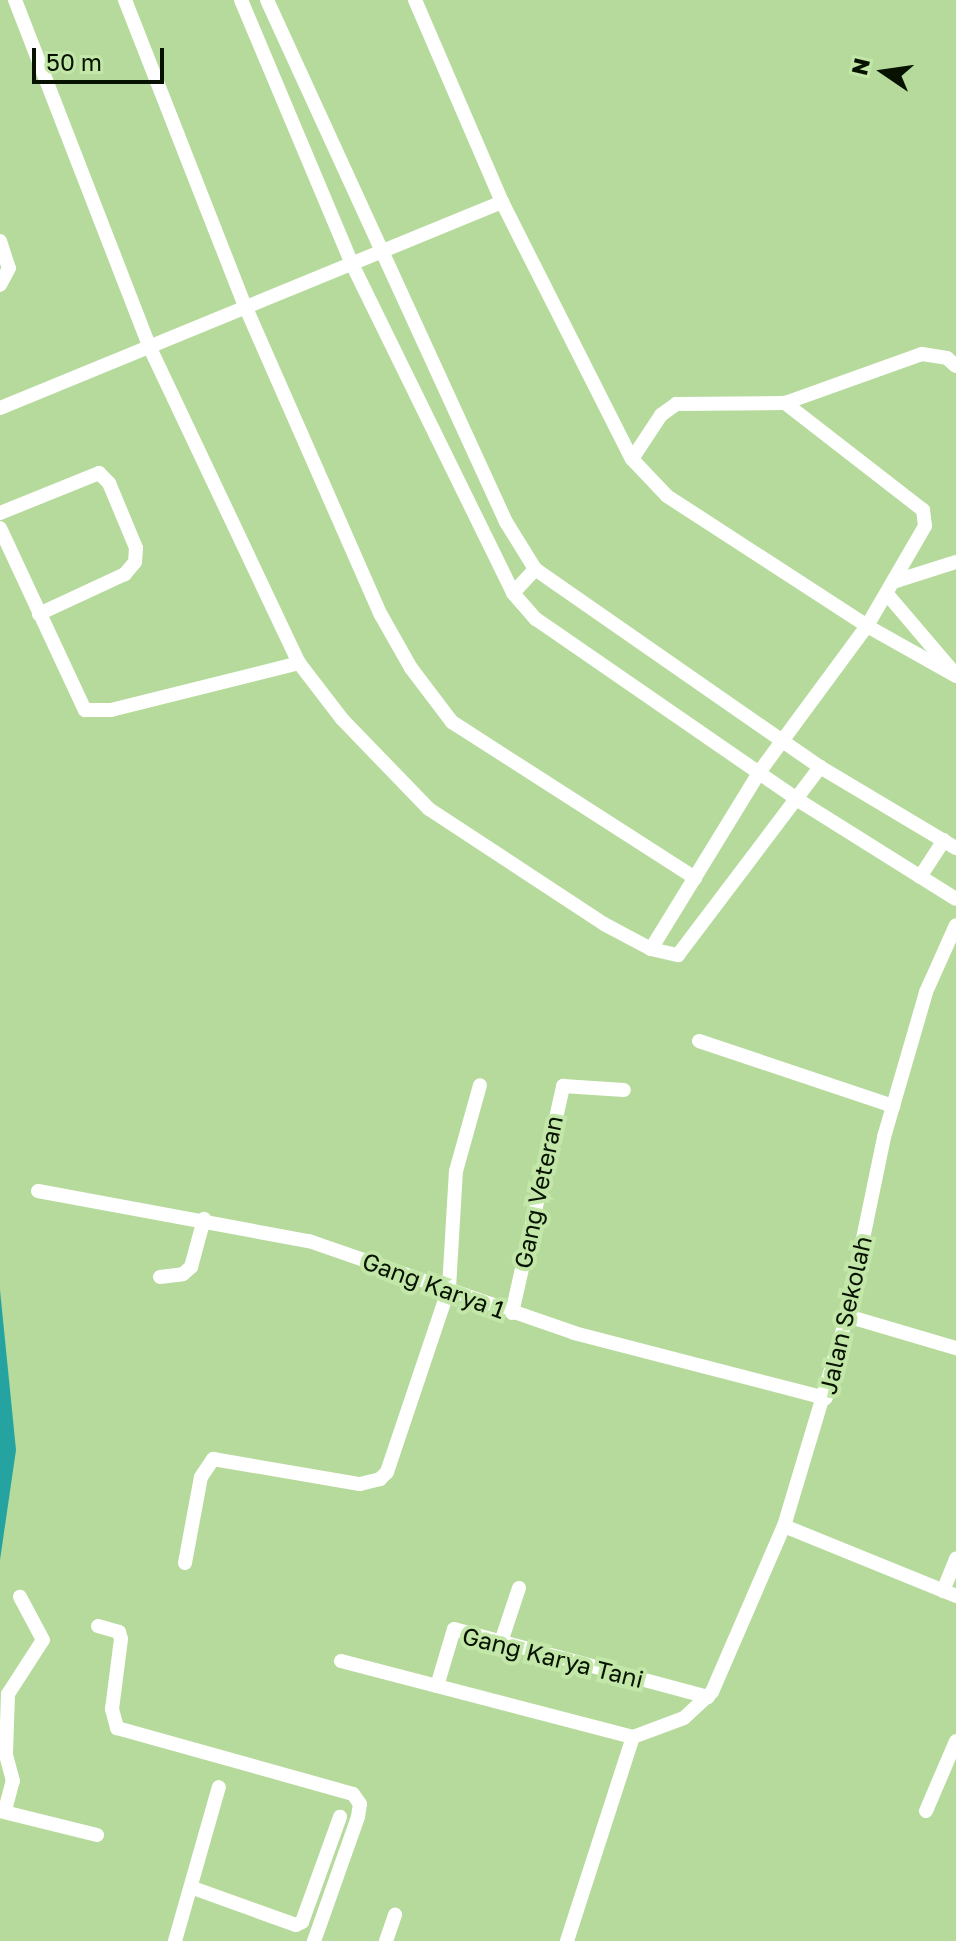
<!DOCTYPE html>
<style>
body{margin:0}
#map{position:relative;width:956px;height:1941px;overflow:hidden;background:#b6da9b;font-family:"Golos Text",sans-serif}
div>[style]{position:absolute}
.water>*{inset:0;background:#25a3a0}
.street>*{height:14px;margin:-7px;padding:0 7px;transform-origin:7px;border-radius:7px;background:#fff}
span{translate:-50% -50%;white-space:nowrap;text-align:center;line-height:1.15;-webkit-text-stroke:8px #c2e7a8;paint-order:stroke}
.street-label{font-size:24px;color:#071300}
.north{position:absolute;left:844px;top:32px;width:80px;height:80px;-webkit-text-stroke:6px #c2e7a8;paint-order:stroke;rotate:283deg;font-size:22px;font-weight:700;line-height:32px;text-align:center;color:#071300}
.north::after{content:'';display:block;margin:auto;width:28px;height:36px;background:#071300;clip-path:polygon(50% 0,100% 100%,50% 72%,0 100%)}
.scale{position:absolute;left:32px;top:48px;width:132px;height:36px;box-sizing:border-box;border:4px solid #071300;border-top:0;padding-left:10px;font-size:24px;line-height:28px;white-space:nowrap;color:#071300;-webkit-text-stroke:6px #c2e7a8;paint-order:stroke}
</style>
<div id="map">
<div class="water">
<div style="clip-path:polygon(0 1290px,16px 1450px,0 1560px)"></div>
</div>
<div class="street">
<div style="left:15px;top:0;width:373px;rotate:68.8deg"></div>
<div style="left:150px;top:348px;width:348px;rotate:64.7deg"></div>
<div style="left:299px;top:663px;width:71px;rotate:52.5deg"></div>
<div style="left:342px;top:719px;width:125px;rotate:46deg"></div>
<div style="left:429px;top:809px;width:209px;rotate:33.3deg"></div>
<div style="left:604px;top:924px;width:53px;rotate:28deg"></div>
<div style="left:651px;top:949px;width:28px;rotate:13deg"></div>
<div style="left:678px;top:955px;width:236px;rotate:-52.9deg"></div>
<div style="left:125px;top:0;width:331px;rotate:68.6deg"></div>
<div style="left:246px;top:308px;width:335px;rotate:66.3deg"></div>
<div style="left:381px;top:615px;width:61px;rotate:60.5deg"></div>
<div style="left:411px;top:668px;width:68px;rotate:52.8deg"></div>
<div style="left:452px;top:722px;width:289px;rotate:32.7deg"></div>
<div style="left:241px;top:0;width:286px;rotate:67.2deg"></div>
<div style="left:352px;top:264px;width:366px;rotate:63.9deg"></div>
<div style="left:513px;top:593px;width:35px;rotate:49deg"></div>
<div style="left:536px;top:619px;width:318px;rotate:34.6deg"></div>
<div style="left:798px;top:800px;width:186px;rotate:32.1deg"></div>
<div style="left:267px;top:0;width:574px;rotate:65.4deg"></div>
<div style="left:506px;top:522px;width:55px;rotate:58.3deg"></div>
<div style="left:535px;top:569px;width:347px;rotate:34.8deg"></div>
<div style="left:820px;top:767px;width:158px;rotate:30.8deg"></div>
<div style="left:415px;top:0;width:220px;rotate:66.7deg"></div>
<div style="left:502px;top:202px;width:288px;rotate:63.2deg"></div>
<div style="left:632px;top:459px;width:51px;rotate:46.6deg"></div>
<div style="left:667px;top:496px;width:239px;rotate:33deg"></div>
<div style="left:867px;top:626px;width:102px;rotate:29.3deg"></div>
<div style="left:0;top:241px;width:28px;rotate:72deg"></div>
<div style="left:9px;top:268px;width:19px;rotate:118deg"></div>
<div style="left:0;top:408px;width:543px;rotate:-22.31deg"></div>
<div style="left:632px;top:459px;width:53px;rotate:-56.6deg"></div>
<div style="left:661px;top:415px;width:19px;rotate:-36deg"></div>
<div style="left:676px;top:404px;width:109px;rotate:-0.5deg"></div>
<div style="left:785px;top:403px;width:145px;rotate:-19.7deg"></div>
<div style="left:922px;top:354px;width:25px;rotate:9deg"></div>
<div style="left:947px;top:358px;width:12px;rotate:42deg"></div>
<div style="left:0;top:513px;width:107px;rotate:-22deg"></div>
<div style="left:99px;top:473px;width:14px;rotate:45deg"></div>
<div style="left:109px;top:483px;width:70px;rotate:67.4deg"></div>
<div style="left:136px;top:548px;width:14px;rotate:94deg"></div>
<div style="left:135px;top:562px;width:16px;rotate:130deg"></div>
<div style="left:125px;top:574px;width:95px;rotate:155.1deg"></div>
<div style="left:0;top:528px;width:201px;rotate:65deg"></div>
<div style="left:85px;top:710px;width:26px"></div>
<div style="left:111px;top:710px;width:194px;rotate:-14deg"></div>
<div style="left:896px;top:581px;width:63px;rotate:-17.6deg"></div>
<div style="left:513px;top:593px;width:33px;rotate:-47deg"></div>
<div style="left:887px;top:594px;width:97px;rotate:49.6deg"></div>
<div style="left:920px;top:877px;width:44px;rotate:-57deg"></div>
<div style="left:651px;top:949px;width:209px;rotate:-58.5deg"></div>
<div style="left:760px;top:771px;width:180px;rotate:-53.6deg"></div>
<div style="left:867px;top:626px;width:116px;rotate:-59.9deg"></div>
<div style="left:925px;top:526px;width:16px;rotate:-97deg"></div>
<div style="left:923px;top:510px;width:175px;rotate:-142.2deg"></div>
<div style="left:699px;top:1041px;width:205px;rotate:18.5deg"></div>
<div style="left:38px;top:1191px;width:276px;rotate:10.5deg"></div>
<div style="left:309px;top:1241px;width:281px;rotate:19.1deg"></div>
<div style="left:574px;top:1333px;width:260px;rotate:14.5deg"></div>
<div style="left:160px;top:1277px;width:23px;rotate:-7deg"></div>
<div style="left:183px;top:1274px;width:11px;rotate:-41deg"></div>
<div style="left:191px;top:1267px;width:50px;rotate:-74.8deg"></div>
<div style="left:512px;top:1313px;width:233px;rotate:-77.3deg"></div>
<div style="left:563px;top:1086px;width:61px;rotate:3.8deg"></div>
<div style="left:847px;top:1316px;width:114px;rotate:16.4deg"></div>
<div style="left:784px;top:1526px;width:186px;rotate:22.1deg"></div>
<div style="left:185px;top:1563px;width:87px;rotate:-79.5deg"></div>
<div style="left:201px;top:1477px;width:22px;rotate:-56deg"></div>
<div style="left:213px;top:1459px;width:149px;rotate:9.7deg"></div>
<div style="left:360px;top:1484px;width:21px;rotate:-14deg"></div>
<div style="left:380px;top:1479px;width:10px;rotate:-45deg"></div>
<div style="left:387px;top:1472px;width:194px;rotate:-71.4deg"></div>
<div style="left:449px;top:1288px;width:117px;rotate:-86.6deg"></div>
<div style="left:456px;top:1171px;width:89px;rotate:-74.4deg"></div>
<div style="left:943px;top:1591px;width:35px;rotate:-68deg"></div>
<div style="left:98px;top:1626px;width:22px;rotate:16deg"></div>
<div style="left:119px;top:1632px;width:7px;rotate:74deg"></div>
<div style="left:121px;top:1639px;width:71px;rotate:97.3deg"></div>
<div style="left:112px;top:1709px;width:20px;rotate:75deg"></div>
<div style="left:117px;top:1728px;width:245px;rotate:15.6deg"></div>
<div style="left:353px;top:1794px;width:12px;rotate:55deg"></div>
<div style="left:360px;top:1804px;width:13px;rotate:99deg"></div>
<div style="left:358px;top:1817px;width:132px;rotate:109.5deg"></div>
<div style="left:501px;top:1642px;width:57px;rotate:-71.6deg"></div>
<div style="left:341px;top:1661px;width:302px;rotate:14.6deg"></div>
<div style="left:437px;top:1686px;width:59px;rotate:-73.4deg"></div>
<div style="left:454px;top:1629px;width:263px;rotate:15deg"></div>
<div style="left:5px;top:1810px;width:30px;rotate:-75deg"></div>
<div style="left:13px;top:1781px;width:28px;rotate:-105deg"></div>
<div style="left:6px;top:1754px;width:60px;rotate:-88.1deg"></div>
<div style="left:8px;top:1694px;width:64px;rotate:-57.1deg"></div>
<div style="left:43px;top:1640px;width:49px;rotate:-118.1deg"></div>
<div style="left:0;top:1811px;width:100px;rotate:13.9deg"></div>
<div style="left:926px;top:1811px;width:76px;rotate:-66.8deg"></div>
<div style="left:193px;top:1888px;width:109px;rotate:19.8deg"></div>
<div style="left:296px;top:1925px;width:7px;rotate:-27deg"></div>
<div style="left:302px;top:1922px;width:112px;rotate:-70.1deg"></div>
<div style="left:175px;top:1941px;width:160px;rotate:-74.1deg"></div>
<div style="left:386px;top:1941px;width:28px;rotate:-71deg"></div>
<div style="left:567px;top:1941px;width:214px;rotate:-72.1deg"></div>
<div style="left:633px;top:1737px;width:54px;rotate:-20.4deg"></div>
<div style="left:684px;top:1718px;width:38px;rotate:-43deg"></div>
<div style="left:712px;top:1692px;width:181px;rotate:-66.6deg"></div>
<div style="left:784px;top:1526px;width:219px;rotate:-73.3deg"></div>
<div style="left:847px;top:1316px;width:183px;rotate:-78.3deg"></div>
<div style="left:884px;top:1137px;width:151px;rotate:-73.8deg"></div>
<div style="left:926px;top:992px;width:73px;rotate:-65.9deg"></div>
</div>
<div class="street-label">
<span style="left:538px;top:1192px;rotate:-78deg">Gang Veteran</span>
<span style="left:434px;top:1285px;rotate:20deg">Gang Karya 1</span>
<span style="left:845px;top:1315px;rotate:-77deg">Jalan Sekolah</span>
<span style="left:553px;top:1657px;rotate:14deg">Gang Karya Tani</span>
</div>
<div class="north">N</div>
<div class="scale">50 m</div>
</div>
